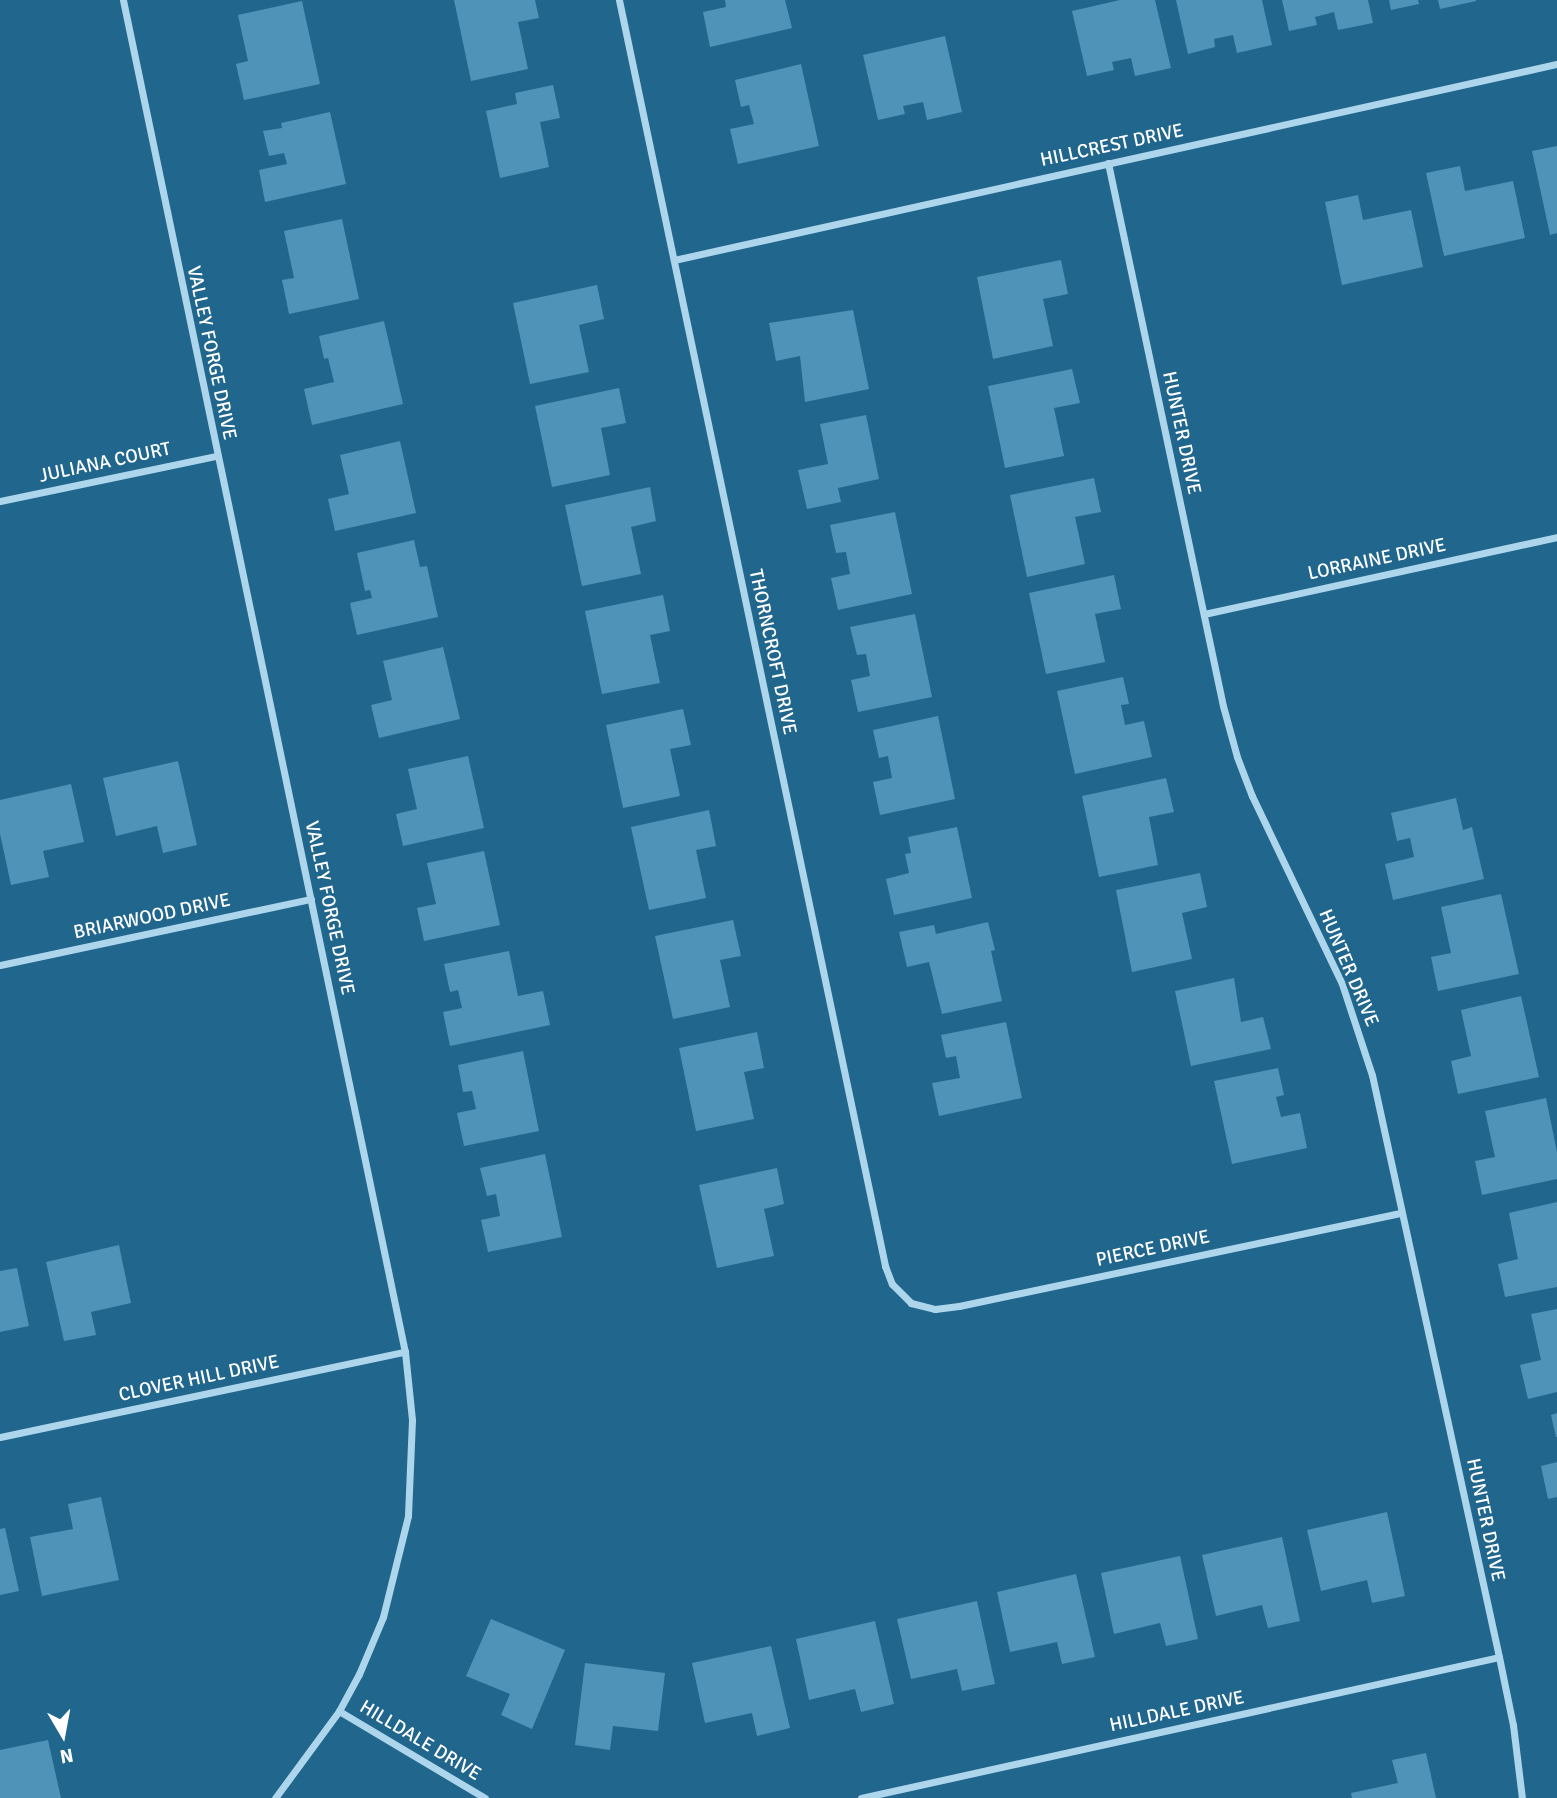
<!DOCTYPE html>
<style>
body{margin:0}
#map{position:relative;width:1557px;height:1798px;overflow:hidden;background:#20668d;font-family:Signika,sans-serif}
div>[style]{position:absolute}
.building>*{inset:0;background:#5093b8}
.street>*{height:7px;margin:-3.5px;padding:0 3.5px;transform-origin:3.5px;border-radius:3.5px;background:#add6ec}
span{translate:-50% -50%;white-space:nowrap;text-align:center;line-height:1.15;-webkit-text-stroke:6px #20668d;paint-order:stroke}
.street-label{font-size:19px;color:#fff}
.north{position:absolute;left:28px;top:1700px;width:70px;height:70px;-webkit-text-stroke:5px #20668d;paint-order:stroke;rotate:170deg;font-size:19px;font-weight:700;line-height:28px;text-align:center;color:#fff}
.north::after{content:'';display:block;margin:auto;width:24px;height:32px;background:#fff;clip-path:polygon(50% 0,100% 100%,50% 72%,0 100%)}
</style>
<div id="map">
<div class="building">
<div style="clip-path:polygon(454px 0,535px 0,539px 18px,518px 22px,528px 69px,471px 81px)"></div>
<div style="clip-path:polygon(725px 0,785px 0,792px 28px,710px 47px,703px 12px,726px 7px)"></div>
<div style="clip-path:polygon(1120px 0,1155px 0,1171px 68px,1135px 76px,1131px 58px,1112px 62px,1114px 70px,1087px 76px,1072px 11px)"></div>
<div style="clip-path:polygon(1176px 0,1262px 0,1272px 45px,1237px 53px,1233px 35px,1214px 39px,1215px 47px,1188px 54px)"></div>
<div style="clip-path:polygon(1282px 0,1368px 0,1373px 23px,1338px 30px,1334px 12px,1315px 17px,1317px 25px,1289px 31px)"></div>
<div style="clip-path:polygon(1389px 0,1418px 0,1419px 4px,1391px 10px)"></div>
<div style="clip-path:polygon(1438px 0,1476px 0,1476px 1px,1440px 9px)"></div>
<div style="clip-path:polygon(302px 1px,320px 84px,244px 100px,236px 64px,248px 61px,238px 15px)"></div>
<div style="clip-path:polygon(945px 36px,962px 112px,927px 120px,923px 102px,903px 106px,905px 114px,878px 120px,863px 55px)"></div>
<div style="clip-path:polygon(801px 64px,819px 146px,738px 164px,730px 129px,754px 124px,749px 105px,741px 107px,735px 80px)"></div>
<div style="clip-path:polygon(553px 85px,560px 118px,540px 122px,549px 167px,500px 178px,486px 111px,517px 104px,515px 93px)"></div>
<div style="clip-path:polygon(330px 112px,346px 184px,265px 202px,259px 170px,287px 164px,284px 153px,269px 156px,263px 131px,282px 128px,281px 123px)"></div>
<div style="clip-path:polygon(1557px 146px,1557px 233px,1550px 235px,1532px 151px)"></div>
<div style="clip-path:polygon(1460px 166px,1465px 191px,1513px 181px,1525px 238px,1444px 256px,1426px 173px)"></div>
<div style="clip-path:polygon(1358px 195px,1363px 220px,1411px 210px,1423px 267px,1342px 285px,1325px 202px)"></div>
<div style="clip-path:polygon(342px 219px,359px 299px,289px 314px,282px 280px,294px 278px,284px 231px)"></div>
<div style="clip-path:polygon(1061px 260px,1068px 294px,1043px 299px,1053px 346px,993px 359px,977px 277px)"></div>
<div style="clip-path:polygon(597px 285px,604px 319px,579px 325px,589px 372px,530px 384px,513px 303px)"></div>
<div style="clip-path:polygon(853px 310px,869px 389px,805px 402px,800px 356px,776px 361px,769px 323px)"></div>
<div style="clip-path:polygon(384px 321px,403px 404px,312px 425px,304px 389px,334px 382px,328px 358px,324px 359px,319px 336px)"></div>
<div style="clip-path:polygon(1072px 369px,1080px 403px,1054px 408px,1064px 456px,1005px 468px,988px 386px)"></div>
<div style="clip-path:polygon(619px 388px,626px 423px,601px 428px,610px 475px,552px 487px,535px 406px)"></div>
<div style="clip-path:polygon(866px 415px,879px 479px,838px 488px,841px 502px,807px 509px,798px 470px,828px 464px,820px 424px)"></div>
<div style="clip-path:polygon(400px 441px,416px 513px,335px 531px,328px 499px,349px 494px,340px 455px)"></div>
<div style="clip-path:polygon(1094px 478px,1101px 512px,1075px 517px,1085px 564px,1027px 577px,1010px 495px)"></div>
<div style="clip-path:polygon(650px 487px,656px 521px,631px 527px,641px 574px,582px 586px,565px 505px)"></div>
<div style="clip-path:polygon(895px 512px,912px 594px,838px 610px,831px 578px,850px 574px,846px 552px,836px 553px,830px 525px)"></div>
<div style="clip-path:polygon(414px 540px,420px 567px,427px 566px,438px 617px,357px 635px,350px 603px,372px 598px,370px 590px,365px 591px,357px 553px)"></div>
<div style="clip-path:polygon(1114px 575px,1121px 609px,1095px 614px,1105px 662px,1046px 674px,1029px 593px)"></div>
<div style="clip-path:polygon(663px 595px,670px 631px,650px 635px,660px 683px,602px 694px,585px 611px)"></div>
<div style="clip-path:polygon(915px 614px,932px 697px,858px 712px,851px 680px,870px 676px,866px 654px,857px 655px,850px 627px)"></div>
<div style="clip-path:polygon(443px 647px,460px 719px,379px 738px,371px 705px,392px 700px,383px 661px)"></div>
<div style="clip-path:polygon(1123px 677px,1129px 704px,1121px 705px,1125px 725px,1144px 721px,1152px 757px,1075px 774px,1057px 691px)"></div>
<div style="clip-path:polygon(683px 709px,691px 745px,670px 749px,680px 796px,623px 808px,606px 725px)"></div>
<div style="clip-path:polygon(938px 716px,955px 799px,880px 815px,873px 782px,892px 778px,888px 756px,879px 758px,873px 730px)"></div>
<div style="clip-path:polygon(468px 756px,484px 828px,403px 846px,396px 814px,417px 809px,408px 769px)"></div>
<div style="clip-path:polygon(178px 761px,197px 845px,163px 853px,157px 826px,116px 836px,103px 778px)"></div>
<div style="clip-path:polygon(1166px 778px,1174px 812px,1149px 817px,1158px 865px,1099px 877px,1082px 796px)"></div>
<div style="clip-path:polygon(71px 784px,84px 842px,43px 851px,49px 877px,11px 885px,0 834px,0 800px)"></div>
<div style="clip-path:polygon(1456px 798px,1463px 830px,1472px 827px,1484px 879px,1393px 900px,1385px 864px,1414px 857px,1410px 838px,1397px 841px,1391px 813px)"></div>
<div style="clip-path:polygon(709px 810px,716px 846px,696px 850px,706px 898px,649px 910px,631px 827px)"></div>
<div style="clip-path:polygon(957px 827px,972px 898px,894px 915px,886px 879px,909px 873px,905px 854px,911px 853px,908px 837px)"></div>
<div style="clip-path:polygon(484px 851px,500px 925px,424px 941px,417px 908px,436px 904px,427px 863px)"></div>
<div style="clip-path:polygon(1200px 873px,1207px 907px,1182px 913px,1192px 959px,1132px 972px,1116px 890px)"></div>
<div style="clip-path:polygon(1501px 894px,1519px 974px,1438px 991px,1431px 957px,1451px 953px,1441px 907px)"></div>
<div style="clip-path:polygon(733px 920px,741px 956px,720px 960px,730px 1007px,673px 1019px,655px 936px)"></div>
<div style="clip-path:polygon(988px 922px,995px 950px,991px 951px,1002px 1001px,942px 1014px,929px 962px,907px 967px,899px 932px,934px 925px,936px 934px)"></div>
<div style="clip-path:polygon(509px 951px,518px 996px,543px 991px,550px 1025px,450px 1046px,443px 1012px,462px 1008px,458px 990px,450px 992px,444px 964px)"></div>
<div style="clip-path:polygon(1234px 978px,1241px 1022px,1263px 1017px,1271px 1049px,1191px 1066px,1175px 991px)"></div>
<div style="clip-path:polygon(1521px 996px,1539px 1077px,1458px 1094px,1451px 1061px,1471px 1056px,1461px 1010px)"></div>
<div style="clip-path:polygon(1006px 1022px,1022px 1098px,939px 1116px,932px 1083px,960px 1078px,956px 1056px,946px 1058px,941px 1035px)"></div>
<div style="clip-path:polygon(757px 1032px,764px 1068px,744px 1072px,754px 1119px,696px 1131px,679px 1048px)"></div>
<div style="clip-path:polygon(523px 1051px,539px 1131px,464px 1146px,457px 1113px,476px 1109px,472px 1091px,463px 1092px,458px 1065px)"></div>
<div style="clip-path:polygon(1278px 1068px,1284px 1095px,1276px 1097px,1281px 1117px,1300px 1113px,1307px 1148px,1232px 1164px,1214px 1081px)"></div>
<div style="clip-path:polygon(1546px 1098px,1557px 1152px,1557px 1179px,1482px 1195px,1475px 1161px,1495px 1157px,1485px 1111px)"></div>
<div style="clip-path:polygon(545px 1154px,562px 1237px,488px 1252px,481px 1220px,500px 1216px,496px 1194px,487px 1196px,480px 1168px)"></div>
<div style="clip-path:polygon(777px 1168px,784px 1204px,764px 1209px,774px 1256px,717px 1268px,699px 1185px)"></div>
<div style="clip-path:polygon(1557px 1202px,1557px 1287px,1505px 1297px,1498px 1264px,1518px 1259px,1509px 1213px)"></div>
<div style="clip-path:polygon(119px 1245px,131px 1303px,91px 1312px,96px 1335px,64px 1341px,46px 1262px)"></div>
<div style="clip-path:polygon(17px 1268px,29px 1326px,0 1332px,0 1271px)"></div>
<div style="clip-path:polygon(1557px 1309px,1557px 1392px,1528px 1399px,1520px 1365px,1541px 1360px,1531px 1314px)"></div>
<div style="clip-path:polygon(1557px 1413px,1557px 1437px,1556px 1437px,1551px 1415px)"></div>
<div style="clip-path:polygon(1557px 1462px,1557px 1497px,1548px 1499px,1541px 1466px)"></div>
<div style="clip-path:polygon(101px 1497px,119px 1580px,42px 1596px,30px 1537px,73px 1529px,68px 1504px)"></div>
<div style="clip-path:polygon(1387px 1512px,1405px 1596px,1372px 1603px,1367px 1580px,1321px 1591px,1307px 1530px)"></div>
<div style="clip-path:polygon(5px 1528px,19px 1591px,0 1595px,0 1529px)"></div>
<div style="clip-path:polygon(1282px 1537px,1300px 1621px,1268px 1628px,1262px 1605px,1216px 1616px,1202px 1555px)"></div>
<div style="clip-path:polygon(1180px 1556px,1198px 1639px,1166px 1646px,1160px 1623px,1114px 1634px,1101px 1573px)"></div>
<div style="clip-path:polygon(1076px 1574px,1095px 1657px,1062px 1664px,1057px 1642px,1010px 1652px,997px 1592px)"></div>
<div style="clip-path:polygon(977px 1601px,995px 1684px,962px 1691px,957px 1669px,911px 1679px,897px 1619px)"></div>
<div style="clip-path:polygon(491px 1619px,565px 1650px,532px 1729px,501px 1715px,510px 1694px,466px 1676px)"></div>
<div style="clip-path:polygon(875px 1621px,894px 1704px,861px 1712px,855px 1689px,809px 1700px,796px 1639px)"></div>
<div style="clip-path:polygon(771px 1646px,790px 1728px,757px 1736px,752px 1713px,705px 1723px,692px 1663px)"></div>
<div style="clip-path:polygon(585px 1663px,665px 1673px,658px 1731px,613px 1726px,610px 1750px,575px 1745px)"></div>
<div style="clip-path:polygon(48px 1740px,61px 1798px,0 1798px,0 1750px)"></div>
<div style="clip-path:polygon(1426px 1753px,1436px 1798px,1352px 1798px,1351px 1793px,1398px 1783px,1392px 1760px)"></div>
</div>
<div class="street">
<div style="left:123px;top:0;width:1381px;rotate:78.22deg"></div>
<div style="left:405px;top:1352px;width:68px;rotate:84.1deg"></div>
<div style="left:412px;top:1420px;width:96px;rotate:92.4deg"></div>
<div style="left:408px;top:1516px;width:104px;rotate:103.9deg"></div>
<div style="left:383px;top:1617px;width:62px;rotate:112.8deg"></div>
<div style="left:359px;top:1674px;width:42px;rotate:118.4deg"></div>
<div style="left:339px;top:1711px;width:108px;rotate:126.3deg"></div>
<div style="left:619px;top:0;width:1294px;rotate:78.13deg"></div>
<div style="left:885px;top:1266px;width:19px;rotate:69deg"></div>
<div style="left:892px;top:1284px;width:27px;rotate:45deg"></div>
<div style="left:911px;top:1303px;width:25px;rotate:14deg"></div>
<div style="left:935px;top:1309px;width:24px;rotate:-7deg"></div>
<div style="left:959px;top:1306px;width:452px;rotate:-11.9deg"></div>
<div style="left:1108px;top:163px;width:555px;rotate:78.04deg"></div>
<div style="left:1223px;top:706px;width:53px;rotate:74.6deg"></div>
<div style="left:1237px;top:757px;width:42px;rotate:69deg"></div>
<div style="left:1252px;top:796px;width:208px;rotate:64.4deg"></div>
<div style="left:1342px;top:984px;width:96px;rotate:71.8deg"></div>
<div style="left:1372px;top:1075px;width:596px;rotate:77.69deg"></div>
<div style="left:1499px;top:1657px;width:69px;rotate:78.4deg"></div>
<div style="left:1513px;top:1725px;width:74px;rotate:83deg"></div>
<div style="left:674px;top:260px;width:904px;rotate:-12.52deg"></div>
<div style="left:0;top:501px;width:221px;rotate:-11.8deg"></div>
<div style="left:1204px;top:614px;width:361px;rotate:-12.3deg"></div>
<div style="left:0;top:965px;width:318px;rotate:-12deg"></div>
<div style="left:0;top:1437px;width:414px;rotate:-11.9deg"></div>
<div style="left:339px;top:1711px;width:170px;rotate:30.8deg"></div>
<div style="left:861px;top:1798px;width:653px;rotate:-12.46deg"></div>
</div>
<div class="street-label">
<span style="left:1112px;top:146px;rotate:-12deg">HILLCREST DRIVE</span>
<span style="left:211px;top:353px;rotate:78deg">VALLEY FORGE DRIVE</span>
<span style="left:1181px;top:433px;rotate:78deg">HUNTER DRIVE</span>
<span style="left:105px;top:463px;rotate:-12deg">JULIANA COURT</span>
<span style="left:1377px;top:560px;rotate:-12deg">LORRAINE DRIVE</span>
<span style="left:772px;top:652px;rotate:78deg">THORNCROFT DRIVE</span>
<span style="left:329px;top:908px;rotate:78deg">VALLEY FORGE DRIVE</span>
<span style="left:152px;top:917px;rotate:-12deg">BRIARWOOD DRIVE</span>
<span style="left:1348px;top:968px;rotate:67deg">HUNTER DRIVE</span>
<span style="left:1153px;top:1249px;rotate:-12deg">PIERCE DRIVE</span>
<span style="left:199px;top:1379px;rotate:-12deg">CLOVER HILL DRIVE</span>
<span style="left:1485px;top:1520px;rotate:78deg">HUNTER DRIVE</span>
<span style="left:1177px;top:1712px;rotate:-12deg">HILLDALE DRIVE</span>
<span style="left:420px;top:1741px;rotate:31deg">HILLDALE DRIVE</span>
</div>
<div class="north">N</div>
</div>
